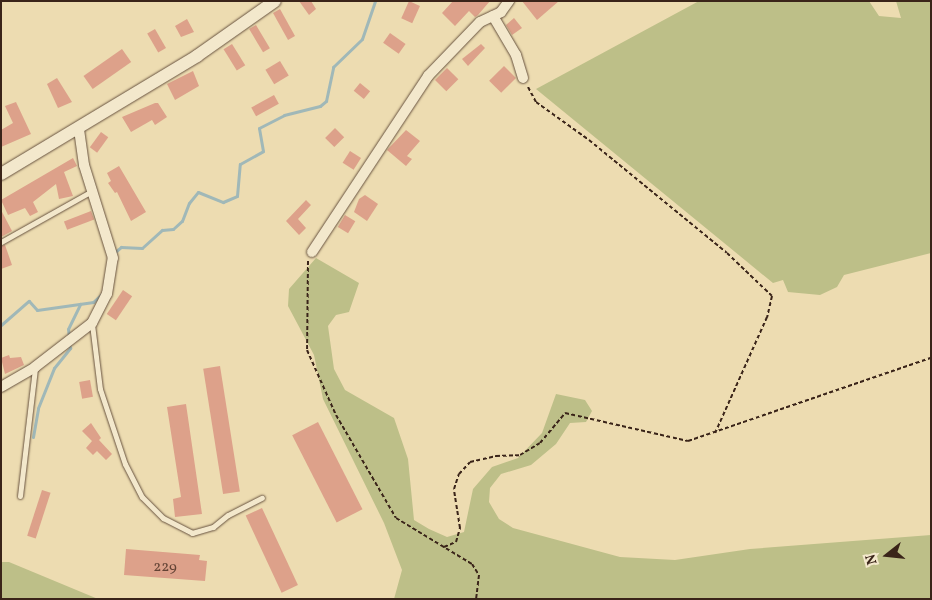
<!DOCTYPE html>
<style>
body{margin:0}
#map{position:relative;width:932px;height:600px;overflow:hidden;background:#eddcb1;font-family:Vollkorn,serif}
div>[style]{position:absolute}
.green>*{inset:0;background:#bdbf88}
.stream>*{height:3px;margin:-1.5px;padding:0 1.5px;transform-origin:1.5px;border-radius:1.5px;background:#a0b8b8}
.building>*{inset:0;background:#dda18a;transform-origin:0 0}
.path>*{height:2px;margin-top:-1px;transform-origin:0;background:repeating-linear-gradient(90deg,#3a2419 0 4px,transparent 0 6.5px)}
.roads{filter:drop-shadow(0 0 1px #67523f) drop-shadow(0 0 1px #67523f)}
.service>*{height:5px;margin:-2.5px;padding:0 2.5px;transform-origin:2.5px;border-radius:2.5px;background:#f3e8cc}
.minor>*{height:10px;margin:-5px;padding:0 5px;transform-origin:5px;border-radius:5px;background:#f3e8cc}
.tertiary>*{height:12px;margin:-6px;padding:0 6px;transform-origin:6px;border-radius:6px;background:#f3e8cc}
span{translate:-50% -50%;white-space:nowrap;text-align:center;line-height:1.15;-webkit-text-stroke:4.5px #f3e8cc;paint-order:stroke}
.number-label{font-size:15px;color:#634335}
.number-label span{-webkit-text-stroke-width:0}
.frame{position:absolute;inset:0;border:2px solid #3a2419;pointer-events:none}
.north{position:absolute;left:862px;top:530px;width:50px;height:50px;-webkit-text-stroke:4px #f3e8cc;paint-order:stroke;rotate:254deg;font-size:14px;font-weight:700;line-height:20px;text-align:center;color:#3a2419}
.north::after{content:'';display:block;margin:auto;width:18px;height:22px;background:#3a2419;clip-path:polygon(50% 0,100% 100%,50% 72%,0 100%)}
</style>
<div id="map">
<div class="green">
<div style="clip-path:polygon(699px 1px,869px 1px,879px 16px,901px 18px,896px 1px,931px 1px,931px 253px,844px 275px,837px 287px,820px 295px,788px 292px,783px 280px,773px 283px,536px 89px)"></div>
<div style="clip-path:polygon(316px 258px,359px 283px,349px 312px,336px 315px,328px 326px,334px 369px,345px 390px,394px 418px,408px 459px,414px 520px,429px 529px,447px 537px,464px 532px,473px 489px,492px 467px,518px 458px,542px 433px,556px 394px,585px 400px,592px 411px,586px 422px,570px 423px,556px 444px,531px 465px,501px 474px,490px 488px,489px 502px,499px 519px,513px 528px,620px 557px,675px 560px,750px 549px,931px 535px,931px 599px,394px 599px,402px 570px,384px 523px,323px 399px,314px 355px,288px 306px,289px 289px)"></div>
<div style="clip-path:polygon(1px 562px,9px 562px,98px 599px,1px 599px)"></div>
</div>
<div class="stream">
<div style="left:115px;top:252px;width:8px;rotate:-40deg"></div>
<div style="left:121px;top:247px;width:21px;rotate:3deg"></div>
<div style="left:142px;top:248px;width:27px;rotate:-42deg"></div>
<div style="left:162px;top:230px;width:11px;rotate:-5deg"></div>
<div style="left:173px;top:229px;width:12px;rotate:-42deg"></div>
<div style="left:182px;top:221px;width:19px;rotate:-69deg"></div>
<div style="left:189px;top:203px;width:14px;rotate:-51deg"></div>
<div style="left:198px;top:192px;width:27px;rotate:22deg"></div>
<div style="left:223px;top:202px;width:15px;rotate:-23deg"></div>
<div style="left:237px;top:196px;width:32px;rotate:-85deg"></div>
<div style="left:240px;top:164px;width:26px;rotate:-29deg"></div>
<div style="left:263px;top:151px;width:23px;rotate:-100deg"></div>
<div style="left:259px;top:128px;width:28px;rotate:-27deg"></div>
<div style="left:284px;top:115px;width:37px;rotate:-14deg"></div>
<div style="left:320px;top:106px;width:8px;rotate:-40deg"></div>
<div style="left:326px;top:101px;width:35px;rotate:-78deg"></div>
<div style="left:333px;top:67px;width:40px;rotate:-44deg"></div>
<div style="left:362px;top:39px;width:40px;rotate:-71.1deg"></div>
<div style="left:1px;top:325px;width:37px;rotate:-41deg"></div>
<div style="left:29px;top:301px;width:12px;rotate:48deg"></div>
<div style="left:37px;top:310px;width:57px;rotate:-8.1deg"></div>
<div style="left:93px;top:302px;width:12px;rotate:-42deg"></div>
<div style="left:69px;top:338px;width:9px;rotate:-96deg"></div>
<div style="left:68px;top:329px;width:28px;rotate:-64deg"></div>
<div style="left:33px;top:437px;width:29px;rotate:-80deg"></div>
<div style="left:38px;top:408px;width:43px;rotate:-68.2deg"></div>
<div style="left:54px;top:368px;width:26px;rotate:-51deg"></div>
<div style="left:70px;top:348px;width:4px;rotate:-104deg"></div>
</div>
<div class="building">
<div style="clip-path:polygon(299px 1px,311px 1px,316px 9px,309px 15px)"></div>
<div style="left:409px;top:1px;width:12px;height:19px;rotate:24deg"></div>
<div style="clip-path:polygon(453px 1px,490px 1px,478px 15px,475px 17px,469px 11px,455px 26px,442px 13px)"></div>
<div style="clip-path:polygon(522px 1px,559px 1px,537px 20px)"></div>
<div style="left:280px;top:9px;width:31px;height:8px;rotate:61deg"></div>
<div style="clip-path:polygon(514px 18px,522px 28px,512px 35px,506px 25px)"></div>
<div style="clip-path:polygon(187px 19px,194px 32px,181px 37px,175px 26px)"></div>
<div style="left:256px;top:25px;width:27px;height:8px;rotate:59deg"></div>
<div style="left:155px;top:29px;width:22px;height:9px;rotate:60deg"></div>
<div style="left:390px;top:33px;width:19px;height:12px;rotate:35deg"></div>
<div style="left:232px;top:44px;width:25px;height:10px;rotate:58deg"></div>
<div style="clip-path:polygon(481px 44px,485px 48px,468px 66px,462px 59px)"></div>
<div style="left:122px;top:49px;width:16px;height:47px;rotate:55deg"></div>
<div style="left:280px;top:61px;width:17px;height:17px;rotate:59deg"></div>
<div style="left:504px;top:66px;width:17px;height:21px;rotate:45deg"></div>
<div style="left:447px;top:68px;width:16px;height:17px;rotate:45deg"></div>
<div style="clip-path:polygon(193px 71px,199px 86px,175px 100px,167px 84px)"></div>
<div style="clip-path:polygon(57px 78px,72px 102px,58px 108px,47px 84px)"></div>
<div style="left:360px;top:83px;width:13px;height:10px;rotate:39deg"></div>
<div style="left:274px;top:95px;width:10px;height:26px;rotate:61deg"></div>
<div style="clip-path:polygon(16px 102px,31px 134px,1px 147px,1px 130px,13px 123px,5px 106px)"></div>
<div style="clip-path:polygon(155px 103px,158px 103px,167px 117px,155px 125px,152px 120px,131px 132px,122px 117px)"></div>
<div style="left:335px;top:128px;width:13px;height:14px;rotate:45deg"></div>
<div style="clip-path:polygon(406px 130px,420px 141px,407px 156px,412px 159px,406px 166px,387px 150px)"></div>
<div style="left:101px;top:132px;width:9px;height:19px;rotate:36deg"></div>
<div style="left:350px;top:151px;width:13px;height:14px;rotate:32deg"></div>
<div style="clip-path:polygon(73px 158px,77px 166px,64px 172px,73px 196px,59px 199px,56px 184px,33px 202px,38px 212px,30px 216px,25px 208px,8px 215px,1px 200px)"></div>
<div style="clip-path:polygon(119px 166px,146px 212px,131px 221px,117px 192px,115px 193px,108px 183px,111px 181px,107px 173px)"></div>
<div style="clip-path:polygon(365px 195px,378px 204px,367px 221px,354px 212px,359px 199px)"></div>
<div style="clip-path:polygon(306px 200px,311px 205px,298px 219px,306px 228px,299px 235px,286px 221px)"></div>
<div style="clip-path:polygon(1px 210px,12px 231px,1px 237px)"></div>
<div style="left:91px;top:211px;width:9px;height:29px;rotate:69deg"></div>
<div style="left:345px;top:215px;width:12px;height:14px;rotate:31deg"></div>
<div style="clip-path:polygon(5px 245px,12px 265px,1px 269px,1px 246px)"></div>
<div style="left:123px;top:290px;width:11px;height:29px;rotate:34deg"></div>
<div style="clip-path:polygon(9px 355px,10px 358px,21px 357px,24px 365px,5px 374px,1px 358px)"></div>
<div style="left:220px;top:366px;width:127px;height:17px;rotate:81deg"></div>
<div style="left:90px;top:380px;width:17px;height:11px;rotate:80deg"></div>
<div style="clip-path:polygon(186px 404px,202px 514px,175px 517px,173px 499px,181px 497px,167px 407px)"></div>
<div style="left:318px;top:422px;width:98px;height:29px;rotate:63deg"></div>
<div style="clip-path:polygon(91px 423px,101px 438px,99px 440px,112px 454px,106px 460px,97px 451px,93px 455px,86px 448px,92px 441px,82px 431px)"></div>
<div style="left:42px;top:490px;width:9px;height:48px;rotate:18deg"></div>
<div style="left:262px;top:508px;width:85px;height:18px;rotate:65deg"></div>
<div style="clip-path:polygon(126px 549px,200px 555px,199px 560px,207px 561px,205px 581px,124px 575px)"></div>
</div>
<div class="path">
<div style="left:528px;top:87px;width:17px;rotate:62deg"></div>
<div style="left:536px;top:102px;width:65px;rotate:35.6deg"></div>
<div style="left:589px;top:140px;width:178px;rotate:39.3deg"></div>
<div style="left:727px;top:253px;width:62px;rotate:43.7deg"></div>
<div style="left:772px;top:296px;width:22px;rotate:103deg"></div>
<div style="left:767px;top:317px;width:127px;rotate:114.1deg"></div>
<div style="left:308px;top:261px;width:89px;rotate:90.6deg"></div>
<div style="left:307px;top:350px;width:71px;rotate:66deg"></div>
<div style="left:336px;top:415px;width:119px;rotate:59.8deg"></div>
<div style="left:396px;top:518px;width:89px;rotate:31.2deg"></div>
<div style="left:472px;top:564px;width:13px;rotate:58deg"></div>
<div style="left:479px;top:575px;width:24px;rotate:97deg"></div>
<div style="left:444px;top:547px;width:13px;rotate:-23deg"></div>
<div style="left:456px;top:542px;width:15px;rotate:-74deg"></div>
<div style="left:460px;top:528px;width:39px;rotate:-99deg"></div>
<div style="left:454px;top:489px;width:16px;rotate:-72deg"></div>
<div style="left:459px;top:474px;width:16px;rotate:-47deg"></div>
<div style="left:470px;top:462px;width:27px;rotate:-13deg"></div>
<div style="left:496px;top:456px;width:24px;rotate:-2deg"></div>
<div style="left:520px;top:455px;width:23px;rotate:-31deg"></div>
<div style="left:540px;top:443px;width:39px;rotate:-50deg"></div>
<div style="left:565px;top:413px;width:126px;rotate:12.8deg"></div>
<div style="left:688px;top:441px;width:257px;rotate:-18.9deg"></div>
</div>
<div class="roads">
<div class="service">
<div style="left:1px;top:242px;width:104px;rotate:-29.3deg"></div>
<div style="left:92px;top:324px;width:65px;rotate:83deg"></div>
<div style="left:100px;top:389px;width:79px;rotate:71.6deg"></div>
<div style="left:125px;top:464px;width:37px;rotate:63deg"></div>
<div style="left:142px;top:497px;width:30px;rotate:45deg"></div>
<div style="left:163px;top:518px;width:33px;rotate:27deg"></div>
<div style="left:192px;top:533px;width:22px;rotate:-16deg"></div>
<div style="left:213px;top:527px;width:19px;rotate:-39deg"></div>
<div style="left:228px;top:515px;width:38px;rotate:-27deg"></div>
<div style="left:20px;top:496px;width:129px;rotate:-83.3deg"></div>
</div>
<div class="minor">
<div style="left:493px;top:16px;width:45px;rotate:59.5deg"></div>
<div style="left:516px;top:55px;width:24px;rotate:73deg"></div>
<div style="left:312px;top:252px;width:211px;rotate:-56.6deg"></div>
<div style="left:428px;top:76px;width:75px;rotate:-46.1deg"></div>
<div style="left:480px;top:22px;width:23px;rotate:-25deg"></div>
<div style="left:501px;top:12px;width:14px;rotate:-54deg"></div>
<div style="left:1px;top:387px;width:39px;rotate:-30deg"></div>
<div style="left:35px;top:367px;width:72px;rotate:-37.7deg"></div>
<div style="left:92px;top:323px;width:33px;rotate:-63deg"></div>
<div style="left:107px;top:294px;width:36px;rotate:-81deg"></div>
<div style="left:113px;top:258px;width:97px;rotate:-107.3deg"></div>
<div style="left:84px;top:165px;width:37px;rotate:-98deg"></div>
</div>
<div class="tertiary">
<div style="left:1px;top:174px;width:229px;rotate:-31deg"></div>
<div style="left:197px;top:56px;width:95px;rotate:-35.2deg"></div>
</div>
</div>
<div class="number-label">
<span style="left:165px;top:568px">229</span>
</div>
<div class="frame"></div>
<div class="north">N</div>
</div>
